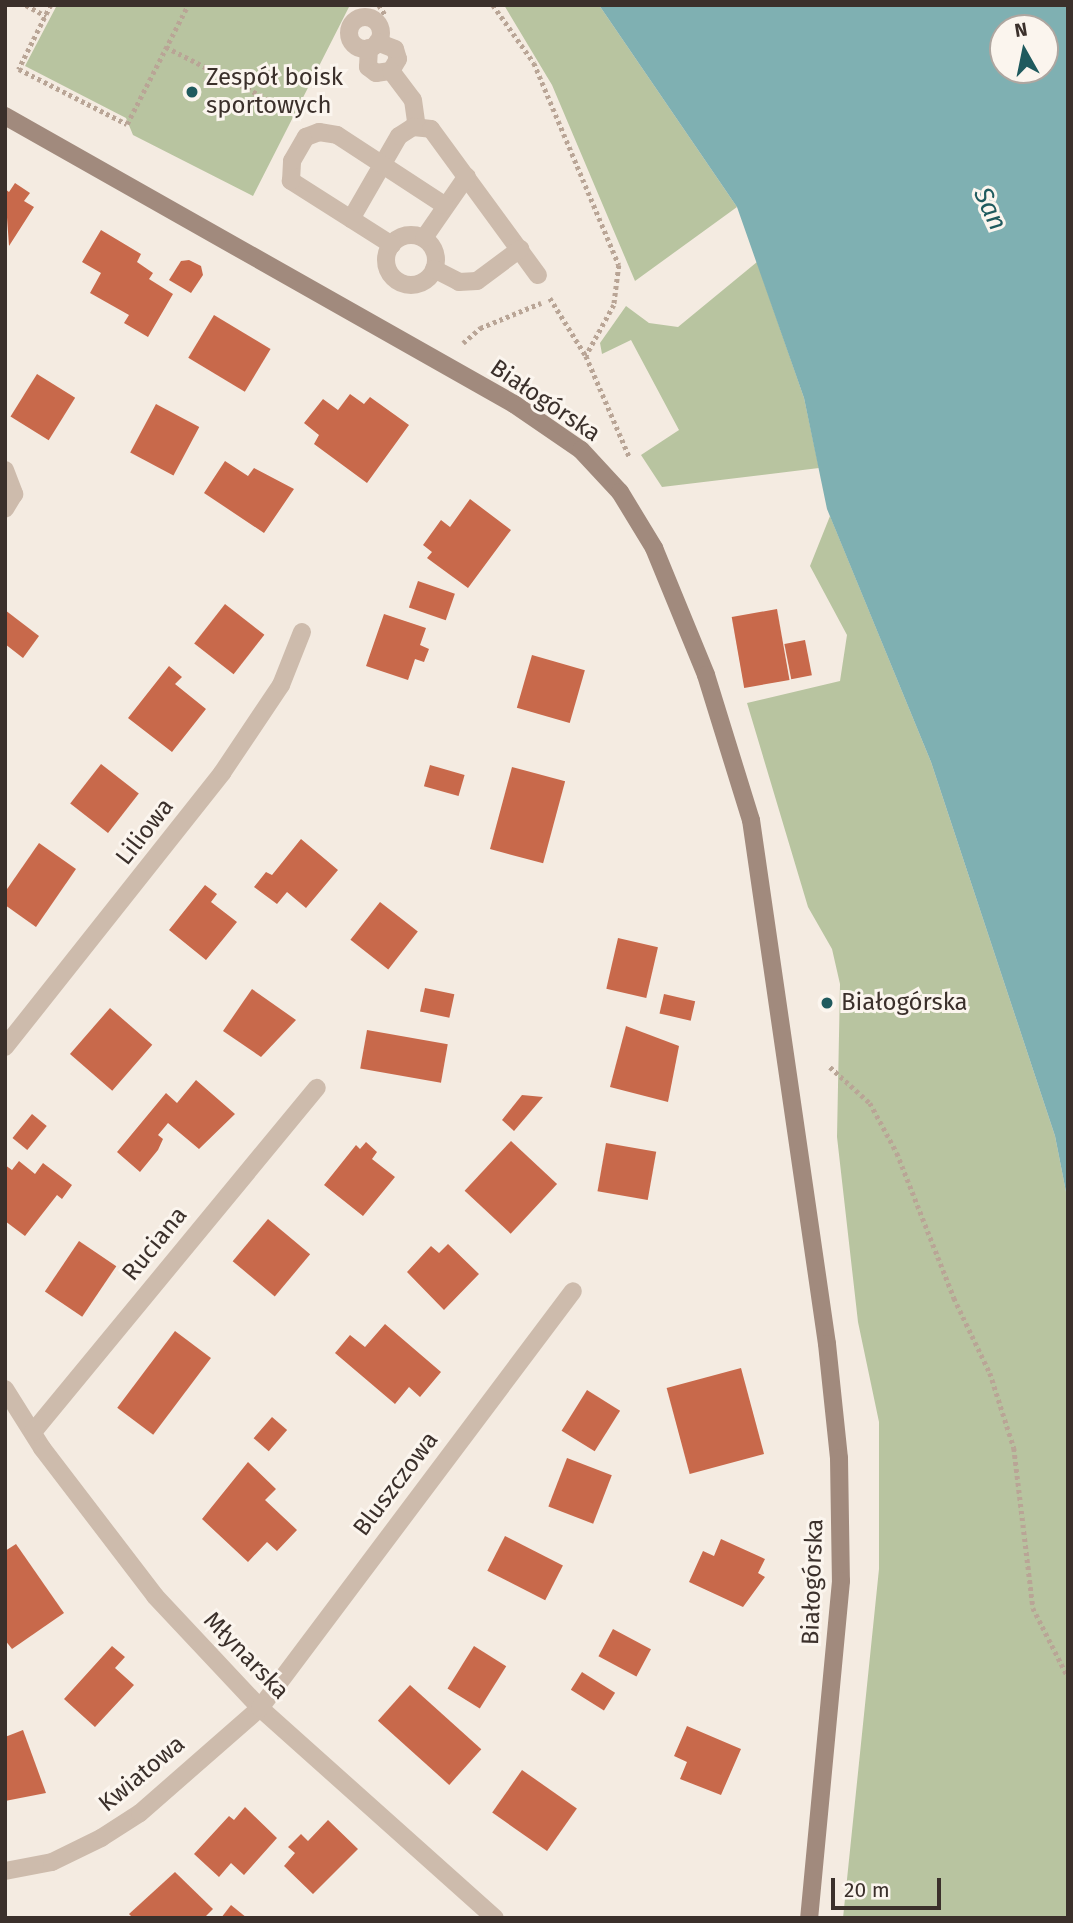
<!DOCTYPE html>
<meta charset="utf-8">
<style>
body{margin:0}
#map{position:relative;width:1073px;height:1923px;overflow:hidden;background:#f4ebe1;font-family:"Fira Sans",sans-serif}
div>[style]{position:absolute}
.green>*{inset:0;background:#b8c4a0}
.water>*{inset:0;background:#7fb0b2}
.building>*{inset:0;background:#c8694b;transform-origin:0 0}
.path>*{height:4.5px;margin-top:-2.25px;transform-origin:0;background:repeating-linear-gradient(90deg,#b9a596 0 3.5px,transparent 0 7px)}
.lane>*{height:18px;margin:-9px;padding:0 9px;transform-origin:9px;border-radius:9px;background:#cdbbac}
.lane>.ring{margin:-9px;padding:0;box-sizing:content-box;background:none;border:18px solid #cdbbac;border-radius:50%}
.street>*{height:18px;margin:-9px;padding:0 9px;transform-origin:9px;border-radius:9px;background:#cdbbac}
.secondary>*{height:18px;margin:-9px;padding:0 9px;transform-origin:9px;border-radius:9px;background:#a18a7d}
.dots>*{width:19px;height:19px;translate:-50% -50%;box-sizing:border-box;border:4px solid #fbf5ee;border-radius:50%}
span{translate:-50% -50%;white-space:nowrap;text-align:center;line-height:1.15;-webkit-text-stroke:6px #fbf5ee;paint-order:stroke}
.poi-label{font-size:24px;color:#3b302b}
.left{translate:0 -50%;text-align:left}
.street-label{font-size:24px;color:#3b302b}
.water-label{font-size:26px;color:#1f5a5e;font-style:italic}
.frame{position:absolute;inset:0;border:7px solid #3b302b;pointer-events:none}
.north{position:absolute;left:989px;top:14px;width:70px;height:70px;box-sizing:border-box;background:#fbf5ee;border:2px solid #aea6a0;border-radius:50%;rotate:351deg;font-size:19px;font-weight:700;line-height:28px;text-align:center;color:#3b302b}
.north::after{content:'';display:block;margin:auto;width:24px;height:32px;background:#1f5a5e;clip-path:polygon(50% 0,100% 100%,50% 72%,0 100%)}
.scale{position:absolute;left:831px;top:1878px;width:110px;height:32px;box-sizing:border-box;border:4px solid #3b302b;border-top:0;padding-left:9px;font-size:21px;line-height:24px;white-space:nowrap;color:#3b302b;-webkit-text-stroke:5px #fbf5ee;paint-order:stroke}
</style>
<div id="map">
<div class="green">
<div style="clip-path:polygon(57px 5px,350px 5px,253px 196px,133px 135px,126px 118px,25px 66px)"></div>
<div style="clip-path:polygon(504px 5px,599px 5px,737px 207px,635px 281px,552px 85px)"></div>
<div style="clip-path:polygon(757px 262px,804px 398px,819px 468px,662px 487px,641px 455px,679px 430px,631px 340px,602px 354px,600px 343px,626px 306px,649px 323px,678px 327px)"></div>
<div style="clip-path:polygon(830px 516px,931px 762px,1055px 1136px,1068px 1202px,1068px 1918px,843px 1918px,879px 1569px,879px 1422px,858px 1322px,837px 1137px,840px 984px,832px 949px,808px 907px,747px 703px,840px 681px,847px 635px,810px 566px)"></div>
</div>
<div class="water">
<div style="clip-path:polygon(evenodd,599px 5px,1068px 5px,1068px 1202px,1055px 1136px,931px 762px,827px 509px,804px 398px,737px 207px,599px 5px,1003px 28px,1045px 28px,1045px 70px,1003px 70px,1003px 28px)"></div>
</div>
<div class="building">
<div style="clip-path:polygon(15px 183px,30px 193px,24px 201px,34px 207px,9px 246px,5px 189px,9px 192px)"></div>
<div style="clip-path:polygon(101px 230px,141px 254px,137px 262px,153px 273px,149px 279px,173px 294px,148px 337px,124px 323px,129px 315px,90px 293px,101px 273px,82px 262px)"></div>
<div style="clip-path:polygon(189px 260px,201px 266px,203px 275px,191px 293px,169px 280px,181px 261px)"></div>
<div style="left:214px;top:315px;width:66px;height:50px;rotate:31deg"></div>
<div style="left:37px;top:374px;width:45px;height:50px;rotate:32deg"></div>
<div style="clip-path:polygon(350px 394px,364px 404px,370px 397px,409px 425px,367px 483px,314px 444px,319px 435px,304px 423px,323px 399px,338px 410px)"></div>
<div style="left:156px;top:404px;width:49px;height:55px;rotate:28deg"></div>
<div style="clip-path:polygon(225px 461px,248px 476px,254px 468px,294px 489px,264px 533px,204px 493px)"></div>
<div style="clip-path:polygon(470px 499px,511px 530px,468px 588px,427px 558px,432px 552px,423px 545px,441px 520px,450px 527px)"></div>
<div style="left:418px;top:581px;width:39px;height:28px;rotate:19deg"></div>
<div style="left:225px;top:604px;width:50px;height:50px;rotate:38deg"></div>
<div style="left:777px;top:609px;width:72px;height:46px;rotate:80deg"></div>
<div style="clip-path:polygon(5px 610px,39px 636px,23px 658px,5px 644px)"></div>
<div style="clip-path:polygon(384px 614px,426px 628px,420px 645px,429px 649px,424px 662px,415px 659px,408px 680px,366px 666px)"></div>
<div style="left:805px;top:640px;width:36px;height:21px;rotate:79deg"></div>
<div style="left:532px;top:655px;width:55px;height:55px;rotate:16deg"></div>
<div style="clip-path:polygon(169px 666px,182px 677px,175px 684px,206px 709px,172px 752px,128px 718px)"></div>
<div style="left:101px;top:764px;width:48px;height:50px;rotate:38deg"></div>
<div style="left:430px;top:765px;width:36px;height:22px;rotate:16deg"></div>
<div style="left:512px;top:767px;width:55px;height:85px;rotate:15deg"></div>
<div style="clip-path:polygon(301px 839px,338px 870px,306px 908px,287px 892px,277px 904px,254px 887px,266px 872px,272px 875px)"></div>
<div style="clip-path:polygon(39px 843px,76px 869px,36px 927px,5px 905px,5px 892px)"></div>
<div style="clip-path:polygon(205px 885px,217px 894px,211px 902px,237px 922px,206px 960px,169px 930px)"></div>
<div style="left:380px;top:902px;width:48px;height:48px;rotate:38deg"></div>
<div style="left:618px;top:938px;width:41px;height:52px;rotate:13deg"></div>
<div style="left:425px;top:988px;width:30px;height:24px;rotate:12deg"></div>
<div style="clip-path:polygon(252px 989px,296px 1020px,261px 1057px,223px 1031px)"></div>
<div style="left:664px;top:994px;width:32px;height:20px;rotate:13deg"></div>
<div style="left:110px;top:1008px;width:56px;height:61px;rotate:41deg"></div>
<div style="clip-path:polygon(626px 1026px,679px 1046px,668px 1102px,610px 1087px)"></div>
<div style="left:367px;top:1030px;width:82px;height:39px;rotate:10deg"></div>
<div style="clip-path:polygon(196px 1080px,235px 1114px,199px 1149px,168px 1123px,158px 1135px,163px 1139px,158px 1150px,140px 1172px,117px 1152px,166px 1093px,177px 1103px)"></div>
<div style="clip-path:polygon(522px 1095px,543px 1097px,514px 1131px,502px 1120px)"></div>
<div style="left:32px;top:1114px;width:19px;height:31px;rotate:39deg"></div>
<div style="left:511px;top:1141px;width:63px;height:68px;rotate:43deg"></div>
<div style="clip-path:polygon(366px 1142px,377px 1152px,372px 1159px,395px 1177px,363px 1216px,324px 1185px,356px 1145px,360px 1149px)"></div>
<div style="left:606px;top:1143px;width:51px;height:49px;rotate:10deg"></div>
<div style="clip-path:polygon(19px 1161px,35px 1174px,43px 1163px,72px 1185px,62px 1199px,57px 1195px,25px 1236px,5px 1221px,5px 1165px,12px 1170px)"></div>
<div style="left:268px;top:1219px;width:55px;height:55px;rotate:40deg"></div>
<div style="left:79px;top:1241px;width:45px;height:61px;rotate:34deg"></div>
<div style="clip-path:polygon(448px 1244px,479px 1274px,444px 1310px,407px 1272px,431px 1246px,439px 1253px)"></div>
<div style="clip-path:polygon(385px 1324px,441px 1372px,420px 1397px,409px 1387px,395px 1404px,335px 1353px,350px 1335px,365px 1347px)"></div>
<div style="left:175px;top:1331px;width:45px;height:96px;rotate:37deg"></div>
<div style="left:741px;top:1368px;width:89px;height:77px;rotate:75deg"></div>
<div style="left:587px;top:1390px;width:39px;height:48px;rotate:32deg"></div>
<div style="left:272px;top:1417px;width:20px;height:28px;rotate:41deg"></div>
<div style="left:567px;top:1458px;width:48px;height:52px;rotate:21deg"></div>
<div style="clip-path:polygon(248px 1462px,276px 1489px,265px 1500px,297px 1530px,277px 1551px,267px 1542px,248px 1562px,202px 1519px)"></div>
<div style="left:505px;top:1536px;width:65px;height:39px;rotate:27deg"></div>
<div style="clip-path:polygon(721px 1539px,765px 1559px,758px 1573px,765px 1577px,743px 1607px,689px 1582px,703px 1551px,714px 1556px)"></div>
<div style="clip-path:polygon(16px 1544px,64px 1613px,12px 1649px,5px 1640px,5px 1551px)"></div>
<div style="left:613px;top:1629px;width:43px;height:31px;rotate:28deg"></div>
<div style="clip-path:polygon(112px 1646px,125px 1657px,115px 1668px,134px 1685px,95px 1727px,64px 1699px)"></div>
<div style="left:474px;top:1646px;width:38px;height:50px;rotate:32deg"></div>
<div style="left:582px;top:1672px;width:39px;height:21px;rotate:32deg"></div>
<div style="left:410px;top:1685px;width:96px;height:48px;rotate:42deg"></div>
<div style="clip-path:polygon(687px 1726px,741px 1749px,721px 1795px,680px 1779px,687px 1762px,674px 1756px)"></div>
<div style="clip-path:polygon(23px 1730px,46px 1793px,5px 1801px,5px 1737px)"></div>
<div style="left:522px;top:1770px;width:67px;height:52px;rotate:35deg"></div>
<div style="clip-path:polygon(245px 1807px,277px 1838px,244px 1875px,231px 1863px,219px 1877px,194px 1854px,229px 1816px,234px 1820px)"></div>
<div style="clip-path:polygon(328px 1820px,358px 1849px,313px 1894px,284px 1866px,295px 1853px,288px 1847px,301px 1834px,308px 1841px)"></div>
<div style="clip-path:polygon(175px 1872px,213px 1909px,204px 1918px,133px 1918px,129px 1914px)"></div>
<div style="clip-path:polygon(231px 1905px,247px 1918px,221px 1918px)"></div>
</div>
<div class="path">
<div style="left:26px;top:5px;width:23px;rotate:29deg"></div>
<div style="left:51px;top:5px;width:72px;rotate:116.6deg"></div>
<div style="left:19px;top:69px;width:121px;rotate:27deg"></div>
<div style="left:127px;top:124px;width:134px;rotate:-62.9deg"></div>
<div style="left:379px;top:5px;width:13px;rotate:58deg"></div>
<div style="left:493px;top:5px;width:71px;rotate:54.7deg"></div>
<div style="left:534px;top:63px;width:219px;rotate:67.2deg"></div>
<div style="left:619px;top:265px;width:40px;rotate:97.1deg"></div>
<div style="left:614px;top:305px;width:58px;rotate:118.8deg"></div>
<div style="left:586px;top:356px;width:109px;rotate:66.7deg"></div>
<div style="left:166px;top:47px;width:143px;rotate:27.1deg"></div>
<div style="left:550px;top:298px;width:68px;rotate:58.2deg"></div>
<div style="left:463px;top:343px;width:23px;rotate:-41deg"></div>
<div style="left:480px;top:328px;width:66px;rotate:-22.3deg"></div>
<div style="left:830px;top:1067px;width:54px;rotate:42deg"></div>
<div style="left:870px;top:1103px;width:57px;rotate:61.6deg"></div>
<div style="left:897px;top:1153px;width:156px;rotate:68.5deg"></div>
<div style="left:954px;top:1298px;width:83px;rotate:64.4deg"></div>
<div style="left:990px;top:1373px;width:79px;rotate:72.3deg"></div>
<div style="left:1014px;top:1448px;width:161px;rotate:83.2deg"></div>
<div style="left:1033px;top:1608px;width:77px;rotate:63.1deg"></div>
</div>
<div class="lane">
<div class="ring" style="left:349px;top:17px;width:14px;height:14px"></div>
<div style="left:369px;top:48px;width:19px;rotate:93deg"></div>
<div style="left:368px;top:67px;width:10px;rotate:37deg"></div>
<div style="left:376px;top:73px;width:15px;rotate:-8deg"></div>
<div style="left:391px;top:71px;width:14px;rotate:-60deg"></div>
<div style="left:398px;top:59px;width:10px;rotate:-107deg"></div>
<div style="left:395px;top:49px;width:19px;rotate:-159deg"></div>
<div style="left:391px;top:71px;width:36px;rotate:53deg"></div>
<div style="left:413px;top:100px;width:27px;rotate:82deg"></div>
<div style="left:351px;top:219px;width:96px;rotate:-60deg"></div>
<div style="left:399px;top:136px;width:17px;rotate:-33deg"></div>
<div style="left:413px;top:127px;width:18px;rotate:6deg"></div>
<div style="left:431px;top:129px;width:181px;rotate:53.8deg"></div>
<div class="ring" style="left:386px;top:235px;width:32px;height:32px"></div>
<div style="left:424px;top:238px;width:75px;rotate:-55.3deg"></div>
<div style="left:392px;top:245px;width:120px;rotate:-147.6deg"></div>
<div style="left:291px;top:181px;width:20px;rotate:-87deg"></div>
<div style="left:292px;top:161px;width:28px;rotate:-60deg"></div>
<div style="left:306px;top:137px;width:14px;rotate:-21deg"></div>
<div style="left:319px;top:132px;width:18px;rotate:9deg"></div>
<div style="left:337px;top:135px;width:128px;rotate:33.2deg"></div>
<div style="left:434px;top:269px;width:28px;rotate:27deg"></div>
<div style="left:459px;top:282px;width:18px;rotate:-3deg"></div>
<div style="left:477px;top:281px;width:54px;rotate:-36.7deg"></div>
</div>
<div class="street">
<div style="left:5px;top:470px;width:26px;rotate:69deg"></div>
<div style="left:14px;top:494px;width:17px;rotate:121deg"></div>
<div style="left:5px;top:1047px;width:350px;rotate:-51.6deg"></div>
<div style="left:222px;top:773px;width:106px;rotate:-56.2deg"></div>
<div style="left:281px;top:685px;width:57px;rotate:-68.4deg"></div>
<div style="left:5px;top:1389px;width:70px;rotate:57.9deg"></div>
<div style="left:42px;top:1448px;width:186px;rotate:52.6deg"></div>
<div style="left:155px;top:1596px;width:154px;rotate:46.8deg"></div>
<div style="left:260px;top:1708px;width:315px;rotate:41.8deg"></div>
<div style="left:33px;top:1432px;width:446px;rotate:-50.5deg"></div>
<div style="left:5px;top:1871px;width:48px;rotate:-10.8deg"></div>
<div style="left:52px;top:1862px;width:55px;rotate:-26.1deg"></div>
<div style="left:101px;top:1838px;width:46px;rotate:-32.7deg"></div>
<div style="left:140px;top:1813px;width:159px;rotate:-41.2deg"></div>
<div style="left:260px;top:1708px;width:521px;rotate:-53.11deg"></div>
</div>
<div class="secondary">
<div style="left:5px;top:116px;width:585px;rotate:29.5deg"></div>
<div style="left:514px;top:404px;width:81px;rotate:34.5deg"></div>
<div style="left:581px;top:450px;width:57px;rotate:47.1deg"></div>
<div style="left:620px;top:492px;width:66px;rotate:58.7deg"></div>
<div style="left:654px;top:548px;width:137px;rotate:67.7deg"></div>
<div style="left:706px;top:675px;width:152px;rotate:72.8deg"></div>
<div style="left:751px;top:820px;width:529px;rotate:81.75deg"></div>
<div style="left:827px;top:1344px;width:115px;rotate:84deg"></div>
<div style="left:839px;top:1458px;width:123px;rotate:89.1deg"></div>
<div style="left:841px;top:1581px;width:339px;rotate:95.4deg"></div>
</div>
<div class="dots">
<div style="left:192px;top:92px;background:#1f5a5e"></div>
<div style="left:827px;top:1003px;background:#1f5a5e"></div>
</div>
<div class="poi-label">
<span class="left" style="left:206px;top:92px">Zespół boisk<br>sportowych</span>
<span class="left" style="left:841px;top:1003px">Białogórska</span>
</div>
<div class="street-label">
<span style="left:545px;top:401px;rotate:34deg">Białogórska</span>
<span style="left:145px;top:832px;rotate:-52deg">Liliowa</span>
<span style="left:155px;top:1244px;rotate:-51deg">Ruciana</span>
<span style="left:396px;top:1484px;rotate:-53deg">Bluszczowa</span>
<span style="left:813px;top:1582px;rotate:-88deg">Białogórska</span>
<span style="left:246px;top:1656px;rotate:46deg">Młynarska</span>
<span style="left:142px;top:1774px;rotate:-40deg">Kwiatowa</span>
</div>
<div class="water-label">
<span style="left:990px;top:209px;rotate:65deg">San</span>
</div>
<div class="frame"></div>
<div class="north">N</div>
<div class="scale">20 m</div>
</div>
